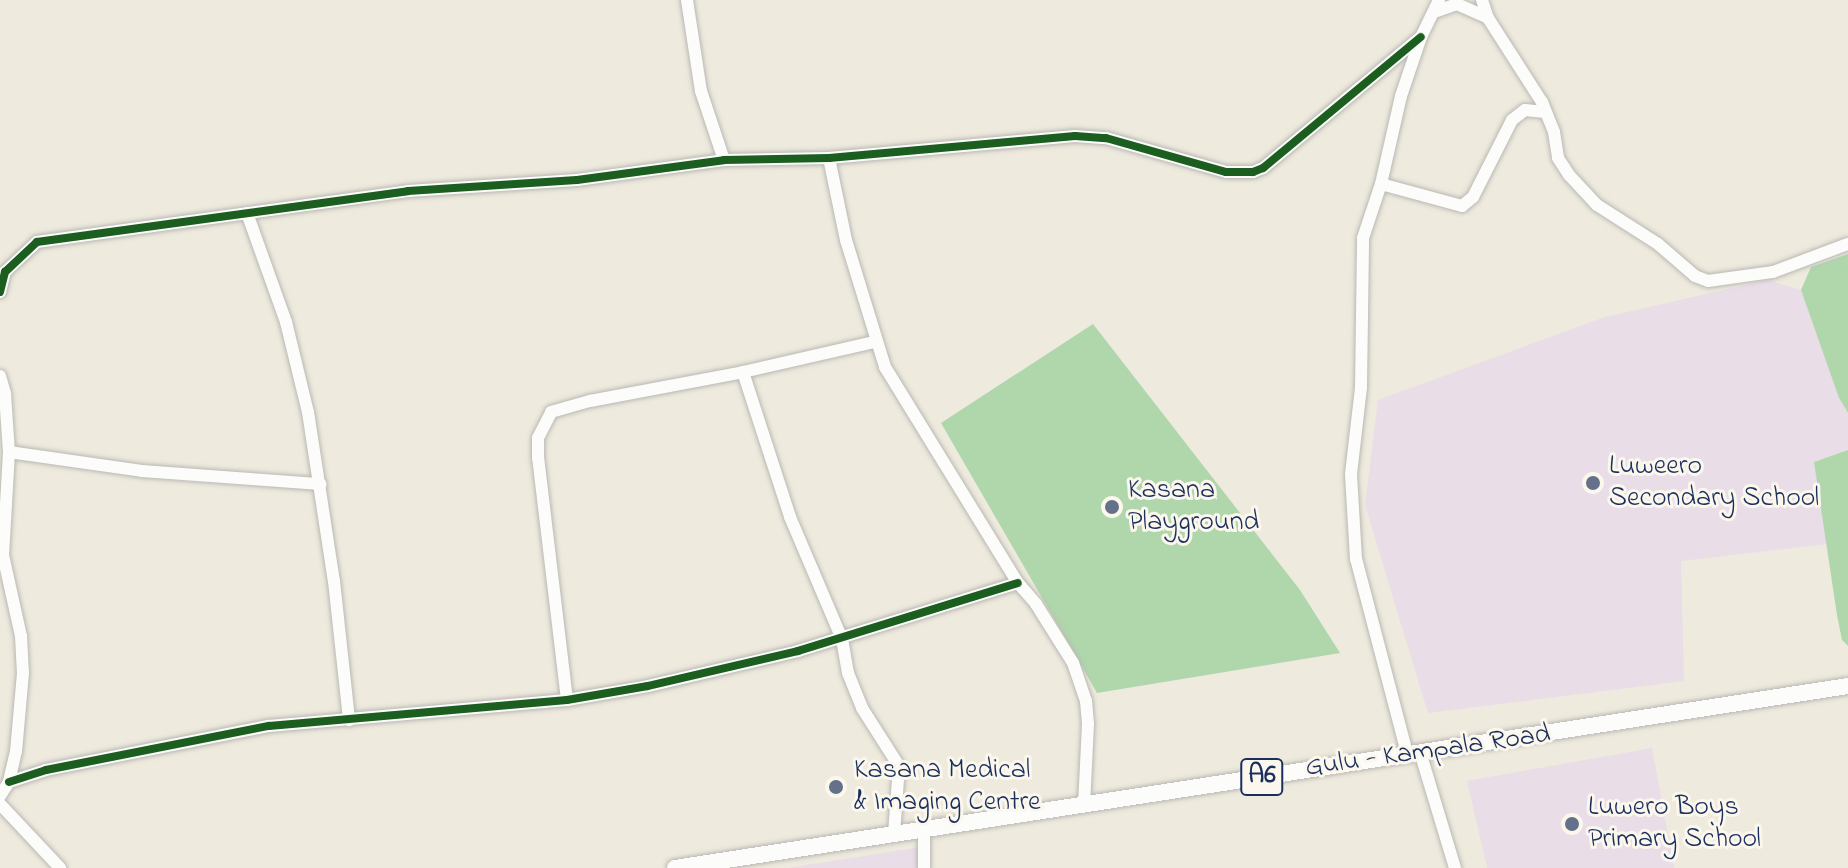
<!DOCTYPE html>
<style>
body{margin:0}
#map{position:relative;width:1848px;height:868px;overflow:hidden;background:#eeeadd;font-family:"Indie Flower",sans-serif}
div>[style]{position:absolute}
.built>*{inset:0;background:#e9dde8}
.green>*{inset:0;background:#b0d6ac}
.roads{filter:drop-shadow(0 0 2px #b9b8b5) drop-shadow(0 0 2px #b9b8b5)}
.minor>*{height:12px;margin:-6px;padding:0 6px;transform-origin:6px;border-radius:6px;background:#fcfcfa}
.major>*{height:16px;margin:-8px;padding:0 8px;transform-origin:8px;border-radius:8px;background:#fcfcfa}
.cycleway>*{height:8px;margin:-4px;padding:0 4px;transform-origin:4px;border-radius:4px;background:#1b5e20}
.dots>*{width:22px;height:22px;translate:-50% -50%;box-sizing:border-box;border:4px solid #fbf7ec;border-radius:50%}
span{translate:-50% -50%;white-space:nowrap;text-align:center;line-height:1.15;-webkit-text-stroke:6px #fbf7ec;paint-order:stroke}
.shield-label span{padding:2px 6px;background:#fbf7ec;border:2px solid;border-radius:6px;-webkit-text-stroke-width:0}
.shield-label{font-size:26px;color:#1b2f5e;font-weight:700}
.poi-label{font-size:28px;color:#1b2f5e}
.left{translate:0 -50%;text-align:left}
.street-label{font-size:28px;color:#1b2f5e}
</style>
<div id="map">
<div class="built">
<div style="clip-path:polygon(1768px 280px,1801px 290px,1839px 398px,1848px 414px,1848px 450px,1814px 462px,1827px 544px,1681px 561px,1684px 681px,1428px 713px,1365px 505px,1378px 400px,1605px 317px)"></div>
<div style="clip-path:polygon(1652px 748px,1674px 868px,1487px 868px,1467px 781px)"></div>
<div style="clip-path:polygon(927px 846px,927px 868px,788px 868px)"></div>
</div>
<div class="green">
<div style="clip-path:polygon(1848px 254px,1848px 413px,1839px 398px,1801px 290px,1811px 267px)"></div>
<div style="clip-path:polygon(1093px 324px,1300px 590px,1340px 653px,1097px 693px,941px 423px)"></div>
<div style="clip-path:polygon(1848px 450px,1848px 646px,1842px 640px,1837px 615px,1814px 462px)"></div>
</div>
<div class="roads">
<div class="minor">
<div style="left:687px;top:0;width:92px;rotate:81.3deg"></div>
<div style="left:701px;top:91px;width:73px;rotate:71.6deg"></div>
<div style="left:1482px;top:0;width:19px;rotate:72deg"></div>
<div style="left:1488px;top:18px;width:100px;rotate:57.3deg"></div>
<div style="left:1542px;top:102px;width:32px;rotate:68deg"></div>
<div style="left:1554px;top:132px;width:26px;rotate:81deg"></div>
<div style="left:1558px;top:158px;width:20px;rotate:57deg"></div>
<div style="left:1569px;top:175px;width:41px;rotate:47deg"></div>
<div style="left:1597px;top:205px;width:72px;rotate:32.6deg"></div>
<div style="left:1658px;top:244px;width:49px;rotate:40.9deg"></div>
<div style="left:1695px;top:276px;width:14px;rotate:21deg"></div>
<div style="left:1708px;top:281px;width:66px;rotate:-7.9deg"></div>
<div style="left:1773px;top:272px;width:80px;rotate:-20.5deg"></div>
<div style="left:1434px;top:12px;width:24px;rotate:-19deg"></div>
<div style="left:1457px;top:4px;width:34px;rotate:24deg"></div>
<div style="left:829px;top:158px;width:84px;rotate:78.3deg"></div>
<div style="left:846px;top:240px;width:133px;rotate:72.9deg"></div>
<div style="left:885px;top:367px;width:254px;rotate:58.4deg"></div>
<div style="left:1018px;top:583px;width:28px;rotate:49deg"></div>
<div style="left:1036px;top:604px;width:70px;rotate:57.9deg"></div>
<div style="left:1073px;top:663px;width:40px;rotate:71.1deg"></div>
<div style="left:1086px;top:701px;width:23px;rotate:85deg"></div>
<div style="left:1088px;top:724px;width:82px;rotate:92.8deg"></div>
<div style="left:1381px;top:184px;width:84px;rotate:15.2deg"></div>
<div style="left:1462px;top:206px;width:14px;rotate:-39deg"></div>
<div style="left:1473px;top:197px;width:86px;rotate:-63.1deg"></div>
<div style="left:1512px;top:120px;width:16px;rotate:-38deg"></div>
<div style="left:1525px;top:110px;width:20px;rotate:6deg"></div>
<div style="left:247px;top:213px;width:116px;rotate:70.3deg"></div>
<div style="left:286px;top:322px;width:93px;rotate:76.3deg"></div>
<div style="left:308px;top:412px;width:171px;rotate:81.3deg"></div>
<div style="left:334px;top:581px;width:140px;rotate:83.8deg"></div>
<div style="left:0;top:292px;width:21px;rotate:-76deg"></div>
<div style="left:5px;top:272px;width:44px;rotate:-43.2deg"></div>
<div style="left:37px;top:242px;width:374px;rotate:-7.8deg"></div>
<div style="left:408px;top:191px;width:169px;rotate:-3.7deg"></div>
<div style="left:577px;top:180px;width:148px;rotate:-7.7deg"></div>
<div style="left:724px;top:160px;width:105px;rotate:-1.1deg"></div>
<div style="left:829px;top:158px;width:247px;rotate:-5.1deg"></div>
<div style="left:1075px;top:136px;width:31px;rotate:4deg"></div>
<div style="left:1106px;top:138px;width:125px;rotate:15.8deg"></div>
<div style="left:1226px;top:172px;width:27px"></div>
<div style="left:1253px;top:172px;width:11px;rotate:-22deg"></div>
<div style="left:1263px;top:168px;width:205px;rotate:-39.7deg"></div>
<div style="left:743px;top:372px;width:152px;rotate:72deg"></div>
<div style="left:790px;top:517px;width:133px;rotate:66.9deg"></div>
<div style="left:842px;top:639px;width:35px;rotate:80deg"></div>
<div style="left:848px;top:673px;width:38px;rotate:68deg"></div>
<div style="left:862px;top:708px;width:69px;rotate:57.5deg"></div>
<div style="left:899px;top:766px;width:68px;rotate:94.2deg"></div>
<div style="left:0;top:376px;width:19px;rotate:74deg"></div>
<div style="left:5px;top:394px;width:58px;rotate:86.1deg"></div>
<div style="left:9px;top:452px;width:103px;rotate:93.3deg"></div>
<div style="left:3px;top:555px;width:83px;rotate:77.5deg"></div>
<div style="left:21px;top:636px;width:37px;rotate:87deg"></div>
<div style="left:23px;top:673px;width:78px;rotate:95.1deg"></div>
<div style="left:16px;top:751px;width:32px;rotate:103deg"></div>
<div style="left:9px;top:782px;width:17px;rotate:123deg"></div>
<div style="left:9px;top:452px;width:134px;rotate:8.1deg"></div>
<div style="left:142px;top:471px;width:179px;rotate:4.2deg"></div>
<div style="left:567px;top:700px;width:244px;rotate:-96.8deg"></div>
<div style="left:538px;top:458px;width:20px;rotate:-90deg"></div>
<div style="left:538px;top:438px;width:29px;rotate:-63deg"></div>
<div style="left:551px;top:412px;width:41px;rotate:-15.8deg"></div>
<div style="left:590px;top:401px;width:156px;rotate:-10.7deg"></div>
<div style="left:743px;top:372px;width:134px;rotate:-12.9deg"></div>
<div style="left:1420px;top:752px;width:121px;rotate:73.2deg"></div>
<div style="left:1407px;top:753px;width:201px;rotate:-104.7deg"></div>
<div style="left:1356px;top:559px;width:85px;rotate:-93.4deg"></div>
<div style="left:1351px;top:474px;width:87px;rotate:-83.4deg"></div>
<div style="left:1361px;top:388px;width:150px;rotate:-89.2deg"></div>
<div style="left:1363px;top:238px;width:57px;rotate:-71.6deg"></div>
<div style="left:1381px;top:184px;width:90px;rotate:-77.2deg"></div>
<div style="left:1401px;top:96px;width:62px;rotate:-71.3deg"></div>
<div style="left:1421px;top:37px;width:41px;rotate:-64.1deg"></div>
<div style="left:9px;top:782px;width:39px;rotate:-18deg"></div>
<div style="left:46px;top:770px;width:227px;rotate:-11.2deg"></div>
<div style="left:269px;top:726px;width:299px;rotate:-5deg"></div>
<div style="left:567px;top:700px;width:82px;rotate:-9.8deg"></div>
<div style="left:648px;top:686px;width:154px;rotate:-13.1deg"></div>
<div style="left:798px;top:651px;width:230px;rotate:-17.2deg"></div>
<div style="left:0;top:804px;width:88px;rotate:46.8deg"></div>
<div style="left:924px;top:830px;width:38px;rotate:90deg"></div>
</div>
<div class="major">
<div style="left:675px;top:868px;width:1187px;rotate:-8.82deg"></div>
</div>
</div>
<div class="cycleway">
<div style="left:0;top:292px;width:21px;rotate:-76deg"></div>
<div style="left:5px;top:272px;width:44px;rotate:-43.2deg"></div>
<div style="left:37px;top:242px;width:374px;rotate:-7.8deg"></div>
<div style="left:408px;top:191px;width:169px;rotate:-3.7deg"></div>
<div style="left:577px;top:180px;width:148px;rotate:-7.7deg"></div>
<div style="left:724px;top:160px;width:105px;rotate:-1.1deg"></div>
<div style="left:829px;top:158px;width:247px;rotate:-5.1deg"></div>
<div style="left:1075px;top:136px;width:31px;rotate:4deg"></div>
<div style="left:1106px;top:138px;width:125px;rotate:15.8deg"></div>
<div style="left:1226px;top:172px;width:27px"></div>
<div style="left:1253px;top:172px;width:11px;rotate:-22deg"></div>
<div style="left:1263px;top:168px;width:205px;rotate:-39.7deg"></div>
<div style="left:9px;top:782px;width:39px;rotate:-18deg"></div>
<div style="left:46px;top:770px;width:227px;rotate:-11.2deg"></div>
<div style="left:269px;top:726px;width:299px;rotate:-5deg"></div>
<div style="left:567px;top:700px;width:82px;rotate:-9.8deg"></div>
<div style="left:648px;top:686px;width:154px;rotate:-13.1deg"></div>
<div style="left:798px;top:651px;width:230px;rotate:-17.2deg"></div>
</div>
<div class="dots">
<div style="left:1593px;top:483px;background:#65708a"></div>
<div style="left:1112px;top:507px;background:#65708a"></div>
<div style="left:836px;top:787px;background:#65708a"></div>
<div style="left:1572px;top:824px;background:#65708a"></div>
</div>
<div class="shield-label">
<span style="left:1262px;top:777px">A6</span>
</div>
<div class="poi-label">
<span class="left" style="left:1609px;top:483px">Luweero<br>Secondary School</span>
<span class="left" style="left:1128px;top:507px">Kasana<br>Playground</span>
<span class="left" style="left:854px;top:787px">Kasana Medical<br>&amp; Imaging Centre</span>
<span class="left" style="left:1588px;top:824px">Luwero Boys<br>Primary School</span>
</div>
<div class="street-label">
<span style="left:1428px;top:752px;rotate:-8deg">Gulu - Kampala Road</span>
</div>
</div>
